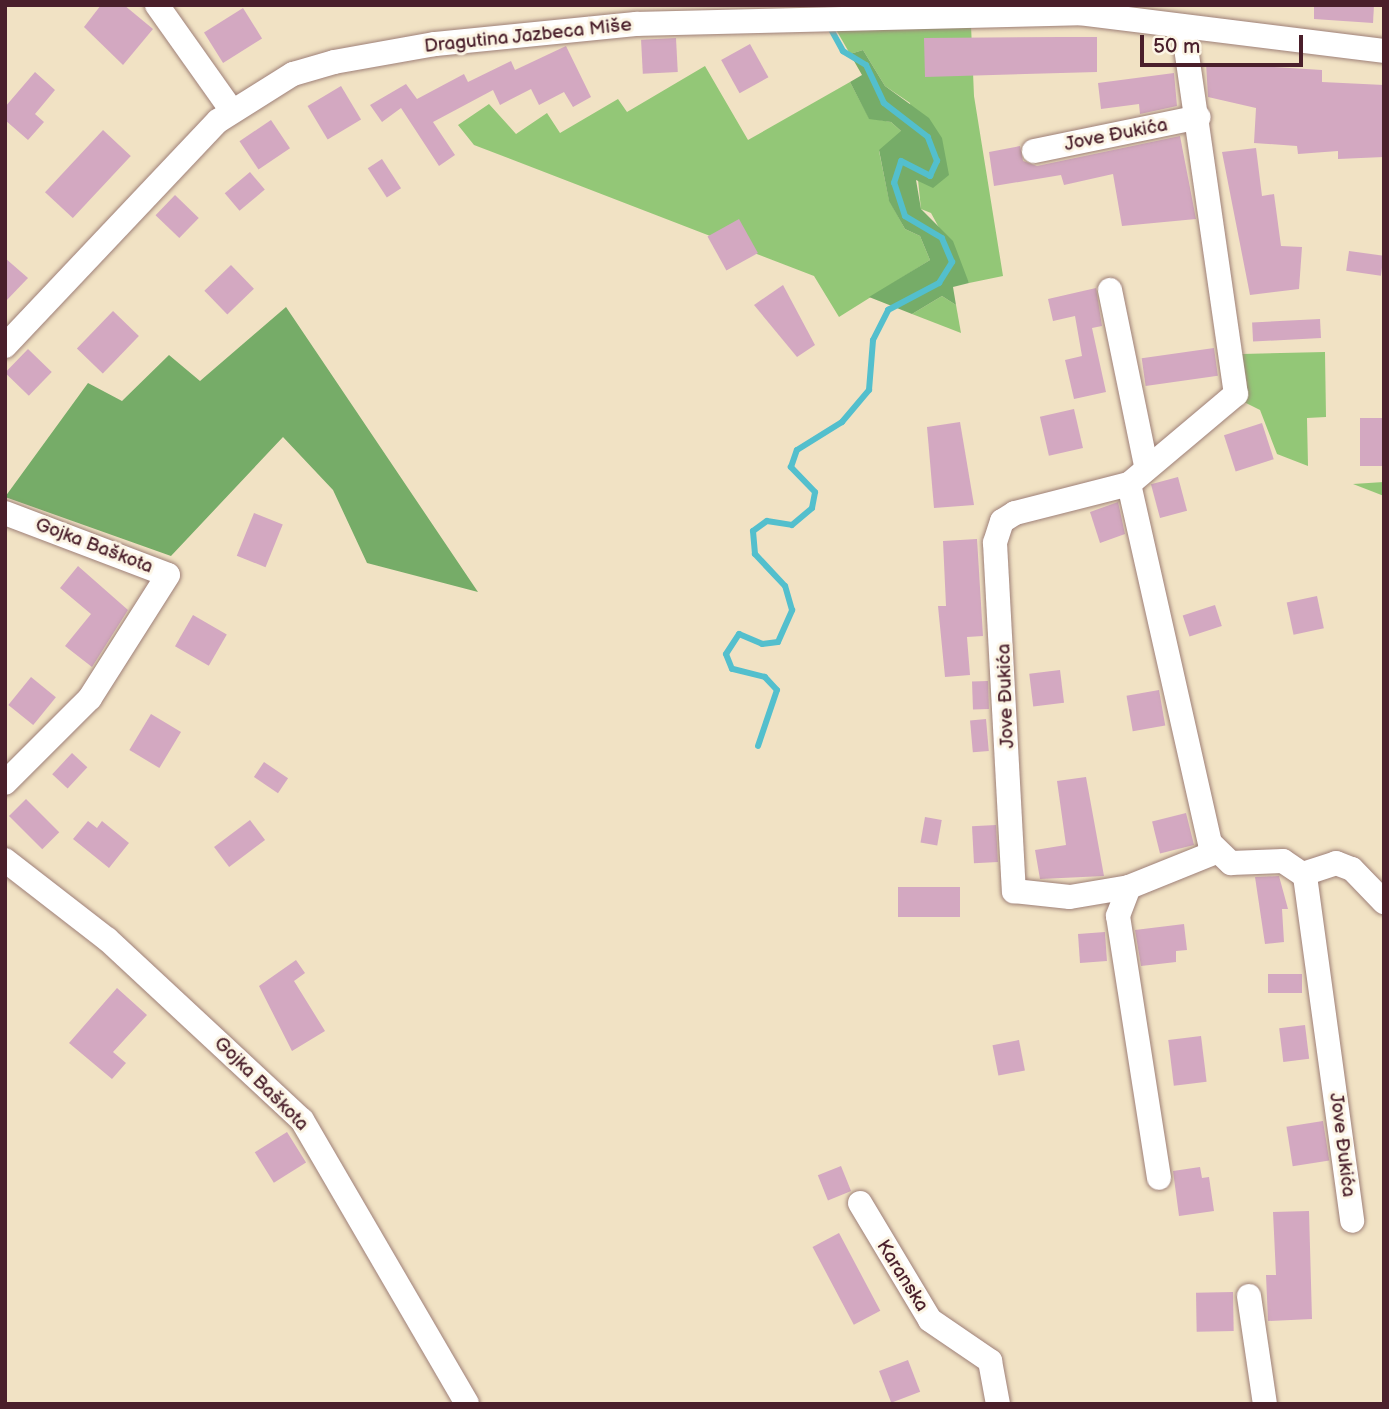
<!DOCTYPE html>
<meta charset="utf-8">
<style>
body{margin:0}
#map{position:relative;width:1389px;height:1409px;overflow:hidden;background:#f1e2c4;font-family:"Balsamiq Sans",sans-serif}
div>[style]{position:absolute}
.green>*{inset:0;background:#93c777}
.forest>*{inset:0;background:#76ac68}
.stream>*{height:6px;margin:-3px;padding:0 3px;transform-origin:3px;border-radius:3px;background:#53bfcd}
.building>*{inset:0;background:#d3a8c1;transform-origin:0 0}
.roads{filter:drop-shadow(0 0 2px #9e8078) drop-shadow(0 0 2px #9e8078)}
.street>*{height:24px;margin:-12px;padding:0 12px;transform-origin:12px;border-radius:12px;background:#fff}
span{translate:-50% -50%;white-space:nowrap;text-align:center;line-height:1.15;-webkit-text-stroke:6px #fcf5e5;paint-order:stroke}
.street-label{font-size:19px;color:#4a1f2b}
.frame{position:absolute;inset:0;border:7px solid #4a1f2b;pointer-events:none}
.scale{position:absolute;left:1140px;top:35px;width:163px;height:32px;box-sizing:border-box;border:4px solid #4a1f2b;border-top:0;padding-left:9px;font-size:21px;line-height:24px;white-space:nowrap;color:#4a1f2b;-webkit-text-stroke:5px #fcf5e5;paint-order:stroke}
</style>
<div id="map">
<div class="green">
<div style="clip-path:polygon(971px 25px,974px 96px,1003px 276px,969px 283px,931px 213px,921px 209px,910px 103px,885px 86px,863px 50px,850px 54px,834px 26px)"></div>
<div style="clip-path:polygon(705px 66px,748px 140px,850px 82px,869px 118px,891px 122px,902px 132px,879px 151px,889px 200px,905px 229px,920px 236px,930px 260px,839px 317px,814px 276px,474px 145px,458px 125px,489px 104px,516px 134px,547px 113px,560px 133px,618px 99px,627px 112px)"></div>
<div style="clip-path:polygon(942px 296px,956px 305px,961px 333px,912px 314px)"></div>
<div style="clip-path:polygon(1325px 352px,1326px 417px,1307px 418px,1308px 466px,1277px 454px,1260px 410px,1242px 401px,1247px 384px,1242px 354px)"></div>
<div style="clip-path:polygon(1384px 482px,1384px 496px,1353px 484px)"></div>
</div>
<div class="forest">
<div style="clip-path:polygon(863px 50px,885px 86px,929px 118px,942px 138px,949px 175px,933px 188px,916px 180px,921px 209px,953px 241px,969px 283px,953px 287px,956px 305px,942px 296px,912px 314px,869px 297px,930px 260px,920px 236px,905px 229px,889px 201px,879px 150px,901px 131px,891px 122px,869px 119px,850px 82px,862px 75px,850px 54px)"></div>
<div style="clip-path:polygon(286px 307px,478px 592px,367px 563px,333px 490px,283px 437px,171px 556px,5px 497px,88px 383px,122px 401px,169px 355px,200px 381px)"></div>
</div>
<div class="stream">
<div style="left:758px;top:746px;width:59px;rotate:-71.3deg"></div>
<div style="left:777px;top:690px;width:18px;rotate:-133deg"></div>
<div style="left:765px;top:677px;width:34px;rotate:-166deg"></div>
<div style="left:732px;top:669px;width:16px;rotate:-112deg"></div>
<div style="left:726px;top:654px;width:24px;rotate:-57deg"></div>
<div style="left:739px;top:634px;width:25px;rotate:23deg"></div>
<div style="left:762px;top:644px;width:16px;rotate:-7deg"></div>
<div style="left:778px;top:642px;width:35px;rotate:-66deg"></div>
<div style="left:792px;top:610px;width:25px;rotate:-106deg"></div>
<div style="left:785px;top:586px;width:44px;rotate:-133.2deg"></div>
<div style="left:755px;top:554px;width:23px;rotate:-95deg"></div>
<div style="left:753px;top:531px;width:17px;rotate:-36deg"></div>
<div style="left:767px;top:521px;width:25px;rotate:9deg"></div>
<div style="left:792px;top:525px;width:26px;rotate:-40deg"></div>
<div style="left:812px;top:508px;width:16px;rotate:-79deg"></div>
<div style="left:815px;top:492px;width:35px;rotate:-134deg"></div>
<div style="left:791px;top:467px;width:18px;rotate:-71deg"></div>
<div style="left:797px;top:450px;width:53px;rotate:-31.9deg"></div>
<div style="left:842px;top:422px;width:42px;rotate:-49.8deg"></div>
<div style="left:869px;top:390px;width:50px;rotate:-85.4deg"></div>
<div style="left:873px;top:340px;width:34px;rotate:-63deg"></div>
<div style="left:888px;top:310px;width:58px;rotate:-27.9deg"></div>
<div style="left:939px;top:283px;width:25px;rotate:-58deg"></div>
<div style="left:952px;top:262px;width:26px;rotate:-113deg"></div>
<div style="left:942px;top:238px;width:43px;rotate:-149.3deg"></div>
<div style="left:905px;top:216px;width:35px;rotate:-108deg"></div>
<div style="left:894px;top:183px;width:23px;rotate:-72deg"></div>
<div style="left:901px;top:161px;width:33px;rotate:27deg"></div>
<div style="left:930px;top:176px;width:17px;rotate:-65deg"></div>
<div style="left:937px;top:161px;width:26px;rotate:-111deg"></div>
<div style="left:928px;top:137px;width:56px;rotate:-142.3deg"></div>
<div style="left:884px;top:103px;width:42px;rotate:-115.3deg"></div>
<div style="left:866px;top:65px;width:27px;rotate:-149deg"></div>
<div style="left:843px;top:51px;width:25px;rotate:-119deg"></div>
</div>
<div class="building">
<div style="clip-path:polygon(101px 5px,124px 5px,153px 29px,123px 65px,84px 27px)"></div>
<div style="clip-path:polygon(1314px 5px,1374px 5px,1373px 23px,1314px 19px)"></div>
<div style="left:243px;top:8px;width:36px;height:46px;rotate:58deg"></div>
<div style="clip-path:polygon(1061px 37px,1097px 37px,1097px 72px,925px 77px,924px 38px)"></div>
<div style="left:676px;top:38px;width:34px;height:35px;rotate:87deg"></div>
<div style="left:750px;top:44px;width:38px;height:33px;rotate:61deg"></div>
<div style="clip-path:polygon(566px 46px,591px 97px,573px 107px,564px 92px,539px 105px,531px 89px,500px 105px,493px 90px,433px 122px,455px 155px,439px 166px,401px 108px,382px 122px,370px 105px,406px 84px,417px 99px,464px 74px,468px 82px,511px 61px,515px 70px)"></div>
<div style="clip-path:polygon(1206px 63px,1322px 70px,1322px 82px,1384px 85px,1384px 157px,1338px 159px,1338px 151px,1298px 154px,1297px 146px,1254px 143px,1256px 108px,1208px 97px)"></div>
<div style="clip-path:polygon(35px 72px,55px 90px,35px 114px,44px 122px,28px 140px,5px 120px,5px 107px)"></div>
<div style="clip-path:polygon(1174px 73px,1177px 106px,1140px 114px,1139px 104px,1101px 109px,1098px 83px)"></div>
<div style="left:341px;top:86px;width:39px;height:39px;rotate:59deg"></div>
<div style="left:271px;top:120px;width:34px;height:38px;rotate:56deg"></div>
<div style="left:103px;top:130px;width:38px;height:85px;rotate:43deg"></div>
<div style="clip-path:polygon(1180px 136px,1196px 219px,1122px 226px,1113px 174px,1064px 185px,1061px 175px,994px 186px,989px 152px,1020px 146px,1023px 161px,1037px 166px)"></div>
<div style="clip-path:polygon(1256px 148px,1262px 196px,1274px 194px,1281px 246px,1302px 247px,1299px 289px,1250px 295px,1222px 152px)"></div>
<div style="left:382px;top:159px;width:35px;height:17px;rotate:57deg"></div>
<div style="left:250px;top:172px;width:23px;height:33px;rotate:50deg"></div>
<div style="left:175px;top:195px;width:33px;height:28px;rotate:44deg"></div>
<div style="left:739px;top:219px;width:39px;height:36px;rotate:61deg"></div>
<div style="left:1349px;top:251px;width:35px;height:20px;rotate:8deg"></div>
<div style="clip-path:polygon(5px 258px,28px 278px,5px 302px)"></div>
<div style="left:231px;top:265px;width:33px;height:37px;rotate:46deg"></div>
<div style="clip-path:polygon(783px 285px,815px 345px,797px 357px,754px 305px)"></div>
<div style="clip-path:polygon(1096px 288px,1102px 326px,1092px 328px,1106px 392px,1074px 399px,1065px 360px,1082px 356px,1075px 316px,1053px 321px,1048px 299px)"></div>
<div style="left:113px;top:311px;width:36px;height:52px;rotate:44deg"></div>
<div style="left:1320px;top:319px;width:19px;height:68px;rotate:87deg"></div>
<div style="left:1214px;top:348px;width:28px;height:73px;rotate:82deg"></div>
<div style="left:28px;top:349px;width:33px;height:33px;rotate:44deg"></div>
<div style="left:1074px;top:409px;width:40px;height:35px;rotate:77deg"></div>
<div style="left:1384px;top:418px;width:48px;height:24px;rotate:90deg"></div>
<div style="clip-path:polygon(960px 422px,974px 505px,934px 508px,927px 427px)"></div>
<div style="left:1262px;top:423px;width:38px;height:40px;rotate:72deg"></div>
<div style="left:1178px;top:477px;width:35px;height:28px;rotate:75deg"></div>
<div style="clip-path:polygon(1118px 502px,1125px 534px,1100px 543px,1090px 512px)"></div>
<div style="left:254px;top:513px;width:31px;height:46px;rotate:22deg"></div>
<div style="clip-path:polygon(977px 539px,983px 636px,967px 637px,970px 675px,945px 677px,938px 606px,946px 606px,943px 541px)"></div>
<div style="clip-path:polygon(78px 566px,128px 610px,92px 667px,65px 646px,91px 614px,60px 588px)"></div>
<div style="left:1317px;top:596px;width:33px;height:31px;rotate:78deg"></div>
<div style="left:1215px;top:605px;width:22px;height:34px;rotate:72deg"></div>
<div style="left:193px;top:615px;width:39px;height:36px;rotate:30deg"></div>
<div style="left:1060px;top:670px;width:33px;height:31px;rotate:83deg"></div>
<div style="left:31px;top:677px;width:32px;height:36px;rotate:39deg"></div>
<div style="left:988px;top:681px;width:28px;height:16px;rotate:88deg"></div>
<div style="left:1159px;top:690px;width:36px;height:33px;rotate:80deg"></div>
<div style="left:151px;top:714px;width:35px;height:42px;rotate:31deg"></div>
<div style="left:986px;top:719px;width:32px;height:16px;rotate:85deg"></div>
<div style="left:72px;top:753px;width:21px;height:29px;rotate:43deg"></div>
<div style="left:264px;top:762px;width:29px;height:18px;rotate:34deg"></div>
<div style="clip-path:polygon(1086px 777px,1104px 876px,1040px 879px,1035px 850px,1066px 845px,1057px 781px)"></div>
<div style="left:26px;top:799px;width:47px;height:24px;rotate:45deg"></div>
<div style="left:1186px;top:813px;width:33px;height:35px;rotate:76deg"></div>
<div style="left:925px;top:817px;width:17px;height:26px;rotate:10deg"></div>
<div style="left:250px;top:820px;width:25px;height:45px;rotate:53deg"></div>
<div style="clip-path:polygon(88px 821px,97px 828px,102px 821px,129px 843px,109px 868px,73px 839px)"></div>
<div style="left:996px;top:825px;width:37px;height:24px;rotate:87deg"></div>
<div style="clip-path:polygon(1279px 876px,1288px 909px,1282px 909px,1284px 942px,1265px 944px,1255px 877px)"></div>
<div style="left:898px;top:887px;width:62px;height:30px"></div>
<div style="clip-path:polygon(1184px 924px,1187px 950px,1176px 951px,1176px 962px,1141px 966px,1135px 930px)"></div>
<div style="left:1078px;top:934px;width:27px;height:29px;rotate:-4deg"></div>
<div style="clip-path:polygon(296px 960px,305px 973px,294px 981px,325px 1031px,292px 1051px,259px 986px)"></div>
<div style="left:1268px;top:974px;width:34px;height:19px"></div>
<div style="clip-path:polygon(117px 988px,147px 1015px,113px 1052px,126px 1063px,112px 1079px,69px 1043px)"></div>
<div style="left:1305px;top:1025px;width:34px;height:26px;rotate:83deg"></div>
<div style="left:1201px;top:1036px;width:46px;height:33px;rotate:83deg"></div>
<div style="left:1019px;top:1040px;width:31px;height:27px;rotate:79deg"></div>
<div style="left:1323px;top:1121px;width:40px;height:37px;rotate:81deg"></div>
<div style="left:287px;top:1132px;width:36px;height:38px;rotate:58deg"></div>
<div style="left:841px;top:1166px;width:27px;height:25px;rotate:68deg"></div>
<div style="clip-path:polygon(1200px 1167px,1202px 1178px,1209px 1177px,1214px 1211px,1179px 1216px,1173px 1171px)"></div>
<div style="clip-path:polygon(1309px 1211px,1312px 1319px,1268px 1321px,1266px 1275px,1276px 1275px,1273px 1212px)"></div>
<div style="left:839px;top:1233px;width:88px;height:30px;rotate:62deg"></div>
<div style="left:1233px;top:1292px;width:39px;height:37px;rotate:89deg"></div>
<div style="left:908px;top:1360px;width:34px;height:31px;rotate:69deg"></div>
</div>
<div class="roads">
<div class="street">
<div style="left:157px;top:5px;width:130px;rotate:54.7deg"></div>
<div style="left:1183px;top:27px;width:371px;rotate:81.8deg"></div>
<div style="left:1236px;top:394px;width:140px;rotate:139.9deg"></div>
<div style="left:1129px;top:484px;width:118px;rotate:165.7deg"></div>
<div style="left:1015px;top:513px;width:15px;rotate:148deg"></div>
<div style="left:1002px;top:521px;width:23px;rotate:108deg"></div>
<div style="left:995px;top:543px;width:349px;rotate:86.9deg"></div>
<div style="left:1014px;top:891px;width:56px;rotate:6.1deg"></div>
<div style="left:1070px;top:897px;width:60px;rotate:-9.6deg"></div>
<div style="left:1129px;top:887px;width:94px;rotate:-21.9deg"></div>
<div style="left:1034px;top:151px;width:168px;rotate:-11.6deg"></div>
<div style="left:1110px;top:290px;width:180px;rotate:78.4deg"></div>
<div style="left:5px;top:346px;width:310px;rotate:-46.6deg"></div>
<div style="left:218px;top:121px;width:89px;rotate:-32.1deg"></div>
<div style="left:293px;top:74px;width:43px;rotate:-16.3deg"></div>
<div style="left:334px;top:62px;width:103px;rotate:-10.1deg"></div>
<div style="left:435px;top:44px;width:202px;rotate:-5.7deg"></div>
<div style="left:636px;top:24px;width:443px;rotate:-1.4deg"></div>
<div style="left:1079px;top:13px;width:307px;rotate:7.1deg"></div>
<div style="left:1129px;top:484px;width:368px;rotate:77.3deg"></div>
<div style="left:1210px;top:843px;width:29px;rotate:44deg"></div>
<div style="left:1231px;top:863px;width:52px;rotate:-2.2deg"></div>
<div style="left:1283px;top:861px;width:27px;rotate:34deg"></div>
<div style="left:1305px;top:876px;width:348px;rotate:82.2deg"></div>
<div style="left:5px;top:513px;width:174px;rotate:20.8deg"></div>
<div style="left:168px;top:575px;width:146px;rotate:122.4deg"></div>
<div style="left:90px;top:698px;width:120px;rotate:135deg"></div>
<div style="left:5px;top:860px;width:129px;rotate:37.8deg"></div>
<div style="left:107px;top:939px;width:266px;rotate:42.9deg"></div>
<div style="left:302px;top:1120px;width:328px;rotate:59.8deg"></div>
<div style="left:1303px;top:874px;width:35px;rotate:-18deg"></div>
<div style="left:1336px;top:863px;width:17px;rotate:21deg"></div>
<div style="left:1352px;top:869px;width:46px;rotate:45.9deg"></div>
<div style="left:1129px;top:887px;width:31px;rotate:111deg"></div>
<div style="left:1118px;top:916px;width:265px;rotate:81.1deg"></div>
<div style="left:860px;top:1203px;width:136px;rotate:59.1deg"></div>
<div style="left:930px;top:1320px;width:73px;rotate:34.3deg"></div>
<div style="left:990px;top:1361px;width:44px;rotate:79.5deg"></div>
<div style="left:1249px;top:1296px;width:109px;rotate:81.6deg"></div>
</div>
</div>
<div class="street-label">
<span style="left:528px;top:36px;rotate:-6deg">Dragutina Jazbeca Miše</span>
<span style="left:1116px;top:135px;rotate:-11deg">Jove Đukića</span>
<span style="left:94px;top:546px;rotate:21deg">Gojka Baškota</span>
<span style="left:1006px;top:696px;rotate:-92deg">Jove Đukića</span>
<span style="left:261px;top:1084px;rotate:45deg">Gojka Baškota</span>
<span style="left:1342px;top:1145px;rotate:83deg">Jove Đukića</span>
<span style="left:902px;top:1276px;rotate:58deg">Karanska</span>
</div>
<div class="frame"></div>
<div class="scale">50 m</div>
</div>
